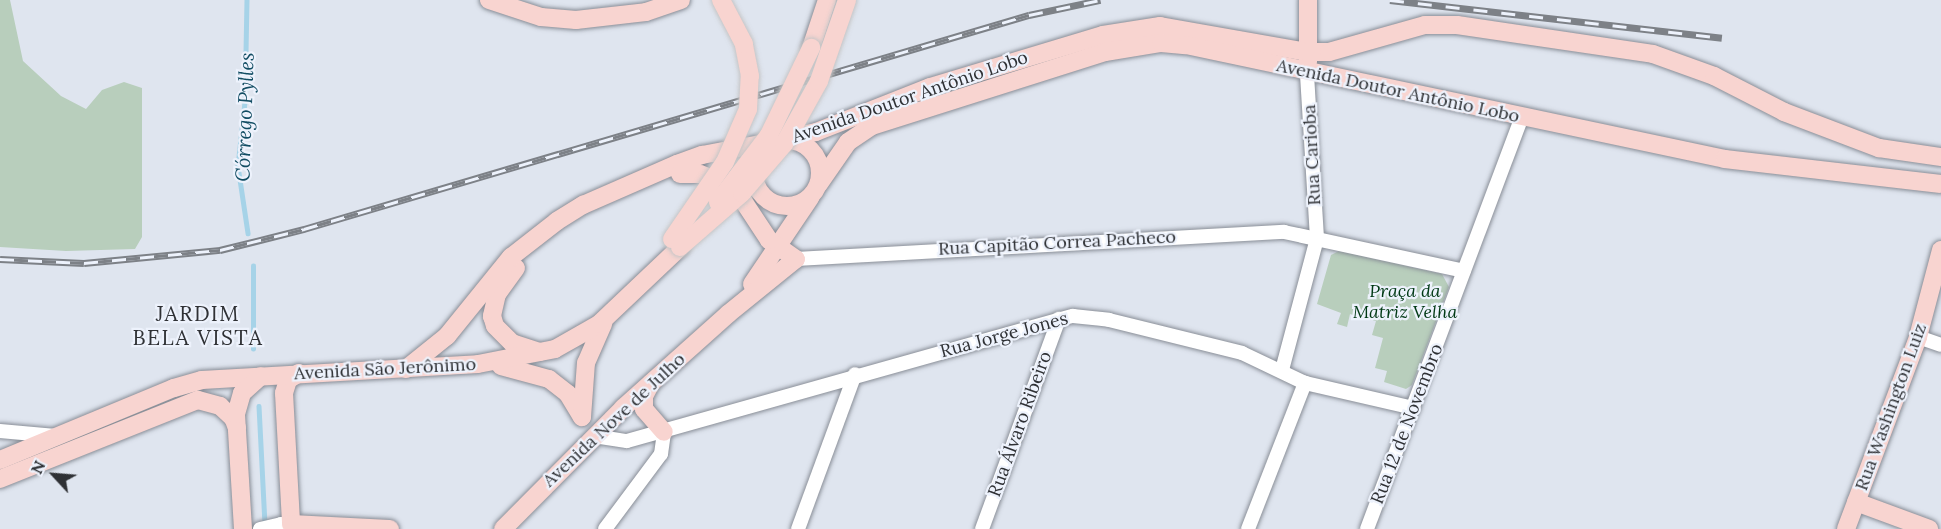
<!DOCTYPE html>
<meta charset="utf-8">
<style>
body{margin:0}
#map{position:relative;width:1941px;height:529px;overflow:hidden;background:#dfe5ef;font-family:Lora,serif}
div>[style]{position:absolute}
.green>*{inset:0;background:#b8cebc}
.stream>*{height:4.5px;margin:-2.25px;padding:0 2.25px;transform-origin:2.25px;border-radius:2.25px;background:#a6d3e8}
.roads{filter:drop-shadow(0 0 2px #898e97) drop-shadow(0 0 2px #898e97)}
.minor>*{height:14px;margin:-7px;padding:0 7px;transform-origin:7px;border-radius:7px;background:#fff}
.major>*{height:18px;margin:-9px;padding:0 9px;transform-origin:9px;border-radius:9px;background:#f8d4d0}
.major>.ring{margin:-9px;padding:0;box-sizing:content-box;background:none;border:18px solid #f8d4d0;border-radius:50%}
.rail>*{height:7px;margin-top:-3.5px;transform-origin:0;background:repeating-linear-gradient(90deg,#edf2fc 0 14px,#7d8187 0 28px);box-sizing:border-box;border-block:2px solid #7d8187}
.bridges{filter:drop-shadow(0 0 2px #c5c5c6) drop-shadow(0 0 2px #c5c5c6)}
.major-bridge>*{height:18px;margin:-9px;padding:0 9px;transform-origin:9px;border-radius:9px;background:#f8d4d0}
span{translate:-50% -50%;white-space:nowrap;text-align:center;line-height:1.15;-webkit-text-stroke:4.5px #edf2fc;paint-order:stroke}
.street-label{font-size:18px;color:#2f3135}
.park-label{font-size:18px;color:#003914;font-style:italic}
.water-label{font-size:20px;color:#124d63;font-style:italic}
.quarter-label{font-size:21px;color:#2f3135;letter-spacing:1.5px}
.north{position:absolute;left:24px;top:445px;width:60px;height:60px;-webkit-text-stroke:4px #edf2fc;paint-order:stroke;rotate:296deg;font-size:16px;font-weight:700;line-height:24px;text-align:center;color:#2f3135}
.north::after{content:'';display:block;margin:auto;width:21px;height:27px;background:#2f3135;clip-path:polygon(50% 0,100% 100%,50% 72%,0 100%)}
</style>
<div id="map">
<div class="green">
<div style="clip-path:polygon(0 0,10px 0,23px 61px,61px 96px,86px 109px,102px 90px,124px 82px,142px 88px,142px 237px,135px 249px,66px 251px,0 247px)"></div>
<div style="clip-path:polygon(1339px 251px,1442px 274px,1449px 287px,1412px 385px,1406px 389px,1384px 382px,1387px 371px,1375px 368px,1383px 338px,1372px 335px,1376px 321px,1350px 314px,1347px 327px,1337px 324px,1341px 313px,1317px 304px,1331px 255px)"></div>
</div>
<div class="stream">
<div style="left:247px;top:0;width:102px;rotate:91.1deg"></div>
<div style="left:245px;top:102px;width:64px;rotate:96.2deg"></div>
<div style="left:238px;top:166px;width:68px;rotate:81.5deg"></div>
<div style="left:253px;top:349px;width:83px;rotate:-90deg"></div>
<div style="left:259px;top:406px;width:120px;rotate:87.1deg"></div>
</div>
<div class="roads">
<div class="minor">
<div style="left:796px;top:259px;width:489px;rotate:-3.2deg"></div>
<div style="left:1284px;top:232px;width:184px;rotate:12.2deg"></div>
<div style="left:1918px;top:337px;width:24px;rotate:19deg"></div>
<div style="left:1282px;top:370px;width:137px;rotate:-75.1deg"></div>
<div style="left:1317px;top:238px;width:165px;rotate:-93.5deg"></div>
<div style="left:0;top:431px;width:56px;rotate:5.1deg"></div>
<div style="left:594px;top:436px;width:33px;rotate:9deg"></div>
<div style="left:627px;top:441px;width:463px;rotate:-15.7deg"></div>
<div style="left:1073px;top:316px;width:36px;rotate:6deg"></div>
<div style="left:1109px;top:320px;width:137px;rotate:13.9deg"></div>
<div style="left:1242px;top:353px;width:70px;rotate:25.5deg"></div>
<div style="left:1305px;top:383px;width:111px;rotate:13deg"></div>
<div style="left:260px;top:529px;width:22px;rotate:-13deg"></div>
<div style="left:281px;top:524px;width:10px"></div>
<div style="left:291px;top:524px;width:5px;rotate:90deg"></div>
<div style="left:605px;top:529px;width:94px;rotate:-53.3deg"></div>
<div style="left:661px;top:454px;width:22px;rotate:-82deg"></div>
<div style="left:798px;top:529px;width:165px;rotate:-69.8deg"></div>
<div style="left:982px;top:529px;width:224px;rotate:-69.9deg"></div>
<div style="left:1248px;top:529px;width:157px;rotate:-68.7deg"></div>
<div style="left:1367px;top:529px;width:440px;rotate:-69.4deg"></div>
</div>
<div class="major">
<div style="left:489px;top:0;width:55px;rotate:18.1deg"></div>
<div style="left:541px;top:17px;width:35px;rotate:5deg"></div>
<div style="left:576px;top:20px;width:70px;rotate:-6.5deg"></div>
<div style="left:646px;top:12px;width:37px;rotate:-19deg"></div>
<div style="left:811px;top:48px;width:51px;rotate:-71.6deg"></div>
<div style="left:1308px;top:62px;width:62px;rotate:-90deg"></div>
<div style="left:783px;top:139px;width:34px;rotate:-12deg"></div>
<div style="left:816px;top:132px;width:123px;rotate:-21.5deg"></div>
<div style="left:930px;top:87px;width:181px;rotate:-16.7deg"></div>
<div style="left:1103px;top:35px;width:58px;rotate:-9deg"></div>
<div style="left:1160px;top:26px;width:150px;rotate:10deg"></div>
<div style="left:1308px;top:52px;width:21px"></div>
<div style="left:1329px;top:52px;width:100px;rotate:-15.7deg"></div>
<div style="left:1425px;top:25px;width:32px"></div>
<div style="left:1457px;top:25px;width:198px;rotate:8.4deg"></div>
<div style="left:1653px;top:54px;width:65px;rotate:19.8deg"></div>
<div style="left:1714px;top:76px;width:79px;rotate:27.2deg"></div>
<div style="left:1784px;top:112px;width:102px;rotate:20.8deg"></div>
<div style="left:1879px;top:148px;width:63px;rotate:8.3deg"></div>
<div class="ring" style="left:754px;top:140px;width:48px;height:48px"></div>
<div style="left:819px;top:184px;width:51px;rotate:-55.4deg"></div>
<div style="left:848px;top:142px;width:29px;rotate:-34deg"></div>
<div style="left:872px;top:126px;width:244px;rotate:-17.6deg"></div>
<div style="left:1105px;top:52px;width:57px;rotate:-9.1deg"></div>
<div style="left:1161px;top:43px;width:25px;rotate:5deg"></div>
<div style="left:1186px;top:45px;width:551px;rotate:11.94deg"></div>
<div style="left:1725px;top:159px;width:217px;rotate:6.6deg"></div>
<div style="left:516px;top:268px;width:32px;rotate:126deg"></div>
<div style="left:497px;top:294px;width:23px;rotate:103deg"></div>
<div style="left:492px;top:316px;width:10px;rotate:73deg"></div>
<div style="left:495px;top:326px;width:24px;rotate:45deg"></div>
<div style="left:512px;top:343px;width:29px;rotate:18deg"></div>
<div style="left:752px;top:284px;width:104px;rotate:-56deg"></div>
<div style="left:501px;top:366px;width:50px;rotate:15.2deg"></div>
<div style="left:549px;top:379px;width:24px;rotate:38deg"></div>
<div style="left:568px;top:394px;width:27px;rotate:59deg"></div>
<div style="left:406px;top:369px;width:53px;rotate:-38.8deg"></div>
<div style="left:447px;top:336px;width:102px;rotate:-51deg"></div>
<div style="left:511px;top:257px;width:58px;rotate:-38deg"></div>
<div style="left:557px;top:221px;width:31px;rotate:-32deg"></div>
<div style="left:583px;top:205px;width:103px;rotate:-23.6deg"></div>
<div style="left:677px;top:164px;width:27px;rotate:-20deg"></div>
<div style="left:702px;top:155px;width:70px;rotate:-10.7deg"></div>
<div style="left:299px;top:373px;width:13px;rotate:148deg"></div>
<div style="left:288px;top:380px;width:14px;rotate:107deg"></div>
<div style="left:284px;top:393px;width:131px;rotate:86.9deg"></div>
<div style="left:291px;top:524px;width:99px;rotate:2.9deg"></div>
<div style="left:651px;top:383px;width:15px;rotate:118deg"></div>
<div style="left:644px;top:396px;width:13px;rotate:90deg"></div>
<div style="left:644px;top:409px;width:30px;rotate:49deg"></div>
<div style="left:582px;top:417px;width:54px;rotate:-85.8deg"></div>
<div style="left:586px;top:363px;width:43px;rotate:-66.4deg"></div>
<div style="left:0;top:460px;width:188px;rotate:-22.5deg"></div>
<div style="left:174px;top:388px;width:29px;rotate:-16deg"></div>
<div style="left:202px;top:380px;width:276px;rotate:-3.3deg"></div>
<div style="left:478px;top:364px;width:78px;rotate:-11deg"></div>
<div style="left:555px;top:349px;width:51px;rotate:-29.6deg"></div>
<div style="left:599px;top:324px;width:112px;rotate:-43.5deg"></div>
<div style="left:0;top:479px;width:213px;rotate:-21.8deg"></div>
<div style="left:198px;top:400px;width:23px;rotate:15deg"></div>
<div style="left:220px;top:406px;width:18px;rotate:43deg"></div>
<div style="left:233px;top:418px;width:11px;rotate:68deg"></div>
<div style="left:1856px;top:502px;width:78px;rotate:20.3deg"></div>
<div style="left:243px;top:529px;width:115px;rotate:-93.5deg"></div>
<div style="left:236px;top:414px;width:22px;rotate:-74deg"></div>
<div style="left:242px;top:393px;width:25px;rotate:-42deg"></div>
<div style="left:503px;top:529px;width:170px;rotate:-45.2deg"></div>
<div style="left:623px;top:408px;width:141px;rotate:-41.8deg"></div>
<div style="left:728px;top:314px;width:87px;rotate:-39deg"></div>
<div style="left:796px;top:259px;width:33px;rotate:-145deg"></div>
<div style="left:769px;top:240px;width:49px;rotate:-123.4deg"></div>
<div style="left:742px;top:199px;width:22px;rotate:-137deg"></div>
<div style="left:726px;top:184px;width:28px;rotate:-159deg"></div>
<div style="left:700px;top:174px;width:20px;rotate:180deg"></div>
<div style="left:1846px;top:529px;width:205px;rotate:-69.4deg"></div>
<div style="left:1918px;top:337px;width:90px;rotate:-75.2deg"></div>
</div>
</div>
<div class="rail">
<div style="left:1390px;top:0;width:334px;rotate:6.5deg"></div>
<div style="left:0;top:259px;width:84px;rotate:2.7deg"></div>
<div style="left:84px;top:263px;width:137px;rotate:-5.5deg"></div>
<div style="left:220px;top:250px;width:87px;rotate:-14deg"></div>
<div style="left:304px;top:229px;width:756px;rotate:-16.45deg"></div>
<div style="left:1029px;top:15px;width:73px;rotate:-11.9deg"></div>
</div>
<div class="bridges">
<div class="major-bridge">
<div style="left:718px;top:202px;width:84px;rotate:-52.7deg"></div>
<div style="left:769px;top:135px;width:97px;rotate:-64.2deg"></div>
<div style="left:672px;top:239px;width:93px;rotate:-55.5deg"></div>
<div style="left:725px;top:162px;width:58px;rotate:-66.5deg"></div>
<div style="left:748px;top:109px;width:33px;rotate:-87deg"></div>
<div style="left:750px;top:76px;width:33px;rotate:-101deg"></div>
<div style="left:744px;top:44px;width:50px;rotate:-117.6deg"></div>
<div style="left:680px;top:247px;width:82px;rotate:-41.1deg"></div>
<div style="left:742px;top:193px;width:65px;rotate:-49.4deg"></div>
<div style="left:784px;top:144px;width:72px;rotate:-60.9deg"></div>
<div style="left:819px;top:81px;width:86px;rotate:-70.9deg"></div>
</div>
</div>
<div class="street-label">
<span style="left:1398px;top:91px;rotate:12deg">Avenida Doutor Antônio Lobo</span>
<span style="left:910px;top:97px;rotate:-19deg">Avenida Doutor Antônio Lobo</span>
<span style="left:1312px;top:155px;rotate:-93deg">Rua Carioba</span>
<span style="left:1057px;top:243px;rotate:-3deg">Rua Capitão Correa Pacheco</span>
<span style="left:1004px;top:335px;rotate:-15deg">Rua Jorge Jones</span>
<span style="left:385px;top:369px;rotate:-3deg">Avenida São Jerônimo</span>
<span style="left:1891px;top:407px;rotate:-70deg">Rua Washington Luiz</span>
<span style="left:614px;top:420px;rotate:-43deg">Avenida Nove de Julho</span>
<span style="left:1020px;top:424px;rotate:-70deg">Rua Álvaro Ribeiro</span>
<span style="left:1407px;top:424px;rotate:-69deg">Rua 12 de Novembro</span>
</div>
<div class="park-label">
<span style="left:1405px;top:302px">Praça da<br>Matriz Velha</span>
</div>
<div class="water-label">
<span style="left:244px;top:117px;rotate:-88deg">Córrego Pylles</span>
</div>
<div class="quarter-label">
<span style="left:198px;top:326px">JARDIM<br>BELA VISTA</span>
</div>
<div class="north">N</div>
</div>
